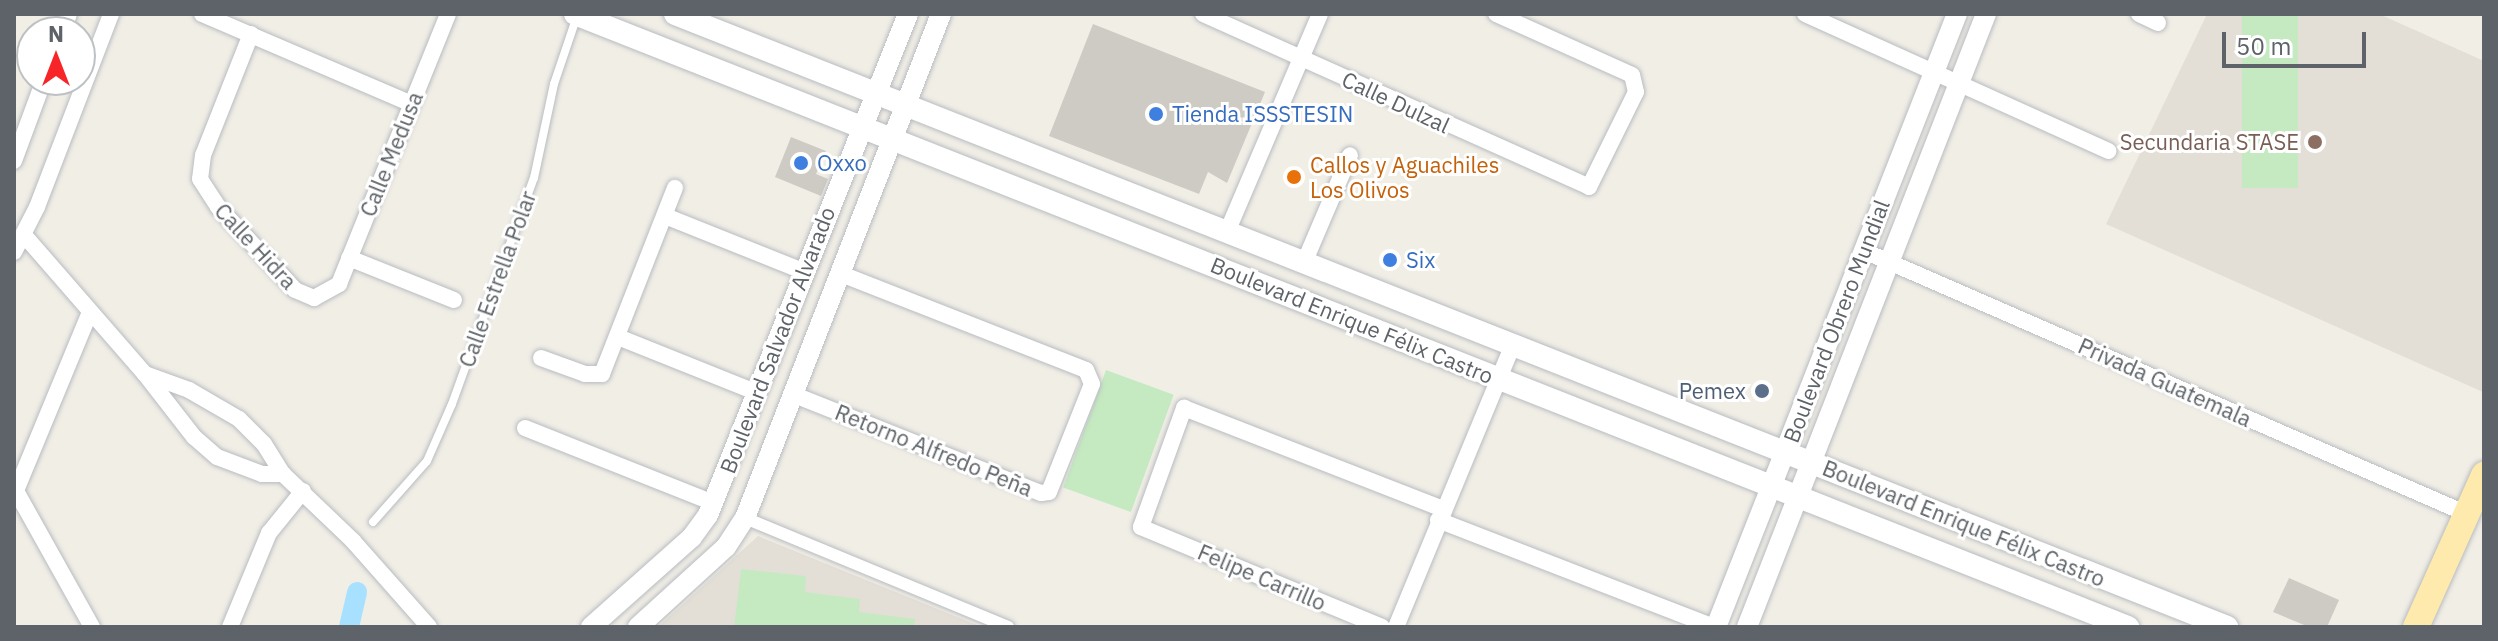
<!DOCTYPE html>
<meta charset="utf-8">
<style>
body{margin:0}
#map{position:relative;width:2498px;height:641px;overflow:hidden;background:#f1eee6;font-family:"IBM Plex Sans",sans-serif}
div>[style]{position:absolute}
.education>*{inset:0;background:#e3dfd7}
.green>*{inset:0;background:#c5eac1;transform-origin:0 0}
.canal>*{height:20px;margin:-10px;padding:0 10px;transform-origin:10px;border-radius:10px;background:#a8e1ff}
.building>*{inset:0;background:#cecbc5}
.roads{filter:drop-shadow(0 0 2px #b8bcc1) drop-shadow(0 0 2px #b8bcc1)}
.service>*{height:8px;margin:-4px;padding:0 4px;transform-origin:4px;border-radius:4px;background:#fff}
.pedestrian>*{height:12px;margin:-6px;padding:0 6px;transform-origin:6px;border-radius:6px;background:#fff}
.minor>*{height:16px;margin:-8px;padding:0 8px;transform-origin:8px;border-radius:8px;background:#fff}
.tertiary>*{height:20px;margin:-10px;padding:0 10px;transform-origin:10px;border-radius:10px;background:#fff}
.secondary>*{height:22px;margin:-11px;padding:0 11px;transform-origin:11px;border-radius:11px;background:#fff}
.primary>*{height:26px;margin:-13px;padding:0 13px;transform-origin:13px;border-radius:13px;background:#ffeaad}
.dots>*{width:22px;height:22px;translate:-50% -50%;box-sizing:border-box;border:4px solid #fff;border-radius:50%}
span{translate:-50% -50%;white-space:nowrap;text-align:center;line-height:1.15;-webkit-text-stroke:6px #fff;paint-order:stroke}
.street-label{font-size:22px;color:#5d6368}
.shop-label{font-size:22px;color:#366cbe}
.left{translate:0 -50%;text-align:left}
.education-label{font-size:22px;color:#785e54}
.right{translate:-100% -50%;text-align:right}
.food-label{font-size:22px;color:#c56008}
.service-label{font-size:22px;color:#4e5e75}
.frame{position:absolute;inset:0;border:16px solid #5d6368;pointer-events:none}
.north{position:absolute;left:16px;top:16px;width:80px;height:80px;box-sizing:border-box;background:#fff;border:2px solid #bec1c3;border-radius:50%;rotate:0deg;font-size:22px;font-weight:700;line-height:32px;text-align:center;color:#5d6368}
.north::after{content:'';display:block;margin:auto;width:28px;height:36px;background:#f82528;clip-path:polygon(50% 0,100% 100%,50% 72%,0 100%)}
.scale{position:absolute;left:2222px;top:32px;width:144px;height:36px;box-sizing:border-box;border:4px solid #5d6368;border-top:0;padding-left:10px;font-size:24px;line-height:28px;white-space:nowrap;color:#5d6368;-webkit-text-stroke:6px #fff;paint-order:stroke}
</style>
<div id="map">
<div class="education">
<div style="clip-path:polygon(2207px 14px,2379px 14px,2484px 61px,2483px 392px,2106px 224px)"></div>
<div style="clip-path:polygon(758px 536px,982px 627px,658px 627px)"></div>
</div>
<div class="green">
<div style="left:2242px;top:14px;width:56px;height:174px"></div>
<div style="left:1106px;top:370px;width:72px;height:125px;rotate:20deg"></div>
<div style="clip-path:polygon(741px 569px,806px 576px,805px 592px,860px 599px,859px 612px,915px 619px,914px 627px,734px 627px)"></div>
</div>
<div class="canal">
<div style="left:349px;top:627px;width:36px;rotate:-77deg"></div>
</div>
<div class="building">
<div style="clip-path:polygon(1093px 24px,1265px 92px,1227px 183px,1208px 172px,1199px 194px,1049px 136px)"></div>
<div style="clip-path:polygon(791px 137px,826px 151px,816px 174px,828px 179px,821px 196px,775px 177px)"></div>
<div style="clip-path:polygon(2289px 578px,2339px 600px,2327px 627px,2309px 627px,2273px 612px)"></div>
</div>
<div class="roads">
<div class="service">
<div style="left:373px;top:522px;width:81px;rotate:-48.5deg"></div>
<div style="left:427px;top:461px;width:62px;rotate:-66.3deg"></div>
<div style="left:452px;top:404px;width:240px;rotate:-70.1deg"></div>
<div style="left:534px;top:178px;width:96px;rotate:-78deg"></div>
<div style="left:554px;top:84px;width:72px;rotate:-71.3deg"></div>
</div>
<div class="pedestrian">
<div style="left:745px;top:518px;width:285px;rotate:22.5deg"></div>
</div>
<div class="minor">
<div style="left:202px;top:14px;width:228px;rotate:23.2deg"></div>
<div style="left:1203px;top:14px;width:423px;rotate:24.1deg"></div>
<div style="left:1589px;top:187px;width:106px;rotate:-63.7deg"></div>
<div style="left:1636px;top:92px;width:17px;rotate:-103deg"></div>
<div style="left:1632px;top:75px;width:149px;rotate:-155.8deg"></div>
<div style="left:1805px;top:14px;width:333px;rotate:24.3deg"></div>
<div style="left:2139px;top:14px;width:21px;rotate:25deg"></div>
<div style="left:63px;top:32px;width:19px;rotate:-72deg"></div>
<div style="left:251px;top:34px;width:130px;rotate:111.6deg"></div>
<div style="left:203px;top:155px;width:24px;rotate:97deg"></div>
<div style="left:200px;top:179px;width:33px;rotate:57deg"></div>
<div style="left:218px;top:207px;width:113px;rotate:47.1deg"></div>
<div style="left:295px;top:290px;width:21px;rotate:23deg"></div>
<div style="left:314px;top:298px;width:29px;rotate:-29deg"></div>
<div style="left:339px;top:284px;width:291px;rotate:-68deg"></div>
<div style="left:14px;top:161px;width:86px;rotate:-69.7deg"></div>
<div style="left:665px;top:216px;width:151px;rotate:21.8deg"></div>
<div style="left:1227px;top:232px;width:237px;rotate:-66.9deg"></div>
<div style="left:24px;top:235px;width:184px;rotate:49deg"></div>
<div style="left:1864px;top:251px;width:658px;rotate:23.56deg"></div>
<div style="left:14px;top:252px;width:51px;rotate:-62.9deg"></div>
<div style="left:37px;top:207px;width:207px;rotate:-69deg"></div>
<div style="left:349px;top:258px;width:113px;rotate:21.8deg"></div>
<div style="left:1304px;top:263px;width:117px;rotate:-66.9deg"></div>
<div style="left:90px;top:312px;width:194px;rotate:112.5deg"></div>
<div style="left:16px;top:491px;width:156px;rotate:60.8deg"></div>
<div style="left:618px;top:337px;width:151px;rotate:21.8deg"></div>
<div style="left:541px;top:358px;width:47px;rotate:20deg"></div>
<div style="left:585px;top:374px;width:17px"></div>
<div style="left:602px;top:374px;width:200px;rotate:-68.6deg"></div>
<div style="left:145px;top:374px;width:47px;rotate:20deg"></div>
<div style="left:189px;top:390px;width:58px;rotate:30.1deg"></div>
<div style="left:239px;top:419px;width:35px;rotate:45deg"></div>
<div style="left:264px;top:444px;width:36px;rotate:58deg"></div>
<div style="left:283px;top:474px;width:21px;rotate:180deg"></div>
<div style="left:262px;top:474px;width:48px;rotate:-159.3deg"></div>
<div style="left:217px;top:457px;width:30px;rotate:-139deg"></div>
<div style="left:194px;top:437px;width:80px;rotate:-127.9deg"></div>
<div style="left:792px;top:394px;width:268px;rotate:21.7deg"></div>
<div style="left:1041px;top:493px;width:8px;rotate:-7deg"></div>
<div style="left:1049px;top:492px;width:116px;rotate:-68.3deg"></div>
<div style="left:1092px;top:384px;width:15px;rotate:-113deg"></div>
<div style="left:1086px;top:370px;width:265px;rotate:-158.6deg"></div>
<div style="left:525px;top:428px;width:202px;rotate:21.7deg"></div>
<div style="left:283px;top:474px;width:97px;rotate:43.7deg"></div>
<div style="left:353px;top:541px;width:115px;rotate:48.5deg"></div>
<div style="left:1438px;top:520px;width:296px;rotate:21.2deg"></div>
<div style="left:230px;top:627px;width:102px;rotate:-67.5deg"></div>
<div style="left:269px;top:533px;width:54px;rotate:-51deg"></div>
<div style="left:1382px;top:627px;width:261px;rotate:-157.5deg"></div>
<div style="left:1141px;top:527px;width:127px;rotate:-70.1deg"></div>
<div style="left:1184px;top:408px;width:278px;rotate:21.3deg"></div>
<div style="left:1396px;top:627px;width:303px;rotate:-67.5deg"></div>
</div>
<div class="tertiary">
<div style="left:591px;top:627px;width:135px;rotate:-41.7deg"></div>
<div style="left:692px;top:537px;width:27px;rotate:-54deg"></div>
<div style="left:708px;top:515px;width:539px;rotate:-68.24deg"></div>
<div style="left:638px;top:627px;width:119px;rotate:-42.3deg"></div>
<div style="left:726px;top:547px;width:35px;rotate:-57deg"></div>
<div style="left:745px;top:518px;width:541px;rotate:-68.75deg"></div>
<div style="left:1716px;top:627px;width:659px;rotate:-68.54deg"></div>
<div style="left:1747px;top:627px;width:658px;rotate:-68.7deg"></div>
</div>
<div class="secondary">
<div style="left:575px;top:14px;width:1670px;rotate:21.54deg"></div>
<div style="left:675px;top:14px;width:1669px;rotate:21.55deg"></div>
</div>
<div class="primary">
<div style="left:2416px;top:627px;width:167px;rotate:-65.9deg"></div>
</div>
</div>
<div class="dots">
<div style="left:1156px;top:114px;background:#3f7fe0"></div>
<div style="left:2315px;top:142px;background:#8d6e63"></div>
<div style="left:801px;top:163px;background:#3f7fe0"></div>
<div style="left:1294px;top:177px;background:#e8710a"></div>
<div style="left:1390px;top:260px;background:#3f7fe0"></div>
<div style="left:1762px;top:391px;background:#5c6f8a"></div>
</div>
<div class="street-label">
<span style="left:1396px;top:102px;rotate:25deg">Calle Dulzal</span>
<span style="left:391px;top:154px;rotate:-68deg">Calle Medusa</span>
<span style="left:256px;top:246px;rotate:47deg">Calle Hidra</span>
<span style="left:497px;top:279px;rotate:-70deg">Calle Estrella Polar</span>
<span style="left:1352px;top:320px;rotate:22deg">Boulevard Enrique Félix Castro</span>
<span style="left:1836px;top:321px;rotate:-69deg">Boulevard Obrero Mundial</span>
<span style="left:777px;top:340px;rotate:-69deg">Boulevard Salvador Alvarado</span>
<span style="left:2165px;top:382px;rotate:24deg">Privada Guatemala</span>
<span style="left:934px;top:450px;rotate:22deg">Retorno Alfredo Peña</span>
<span style="left:1964px;top:523px;rotate:22deg">Boulevard Enrique Félix Castro</span>
<span style="left:1262px;top:577px;rotate:23deg">Felipe Carrillo</span>
</div>
<div class="shop-label">
<span class="left" style="left:1172px;top:114px">Tienda ISSSTESIN</span>
<span class="left" style="left:817px;top:163px">Oxxo</span>
<span class="left" style="left:1406px;top:260px">Six</span>
</div>
<div class="education-label">
<span class="right" style="left:2299px;top:142px">Secundaria STASE</span>
</div>
<div class="food-label">
<span class="left" style="left:1310px;top:177px">Callos y Aguachiles<br>Los Olivos</span>
</div>
<div class="service-label">
<span class="right" style="left:1746px;top:391px">Pemex</span>
</div>
<div class="frame"></div>
<div class="north">N</div>
<div class="scale">50 m</div>
</div>
